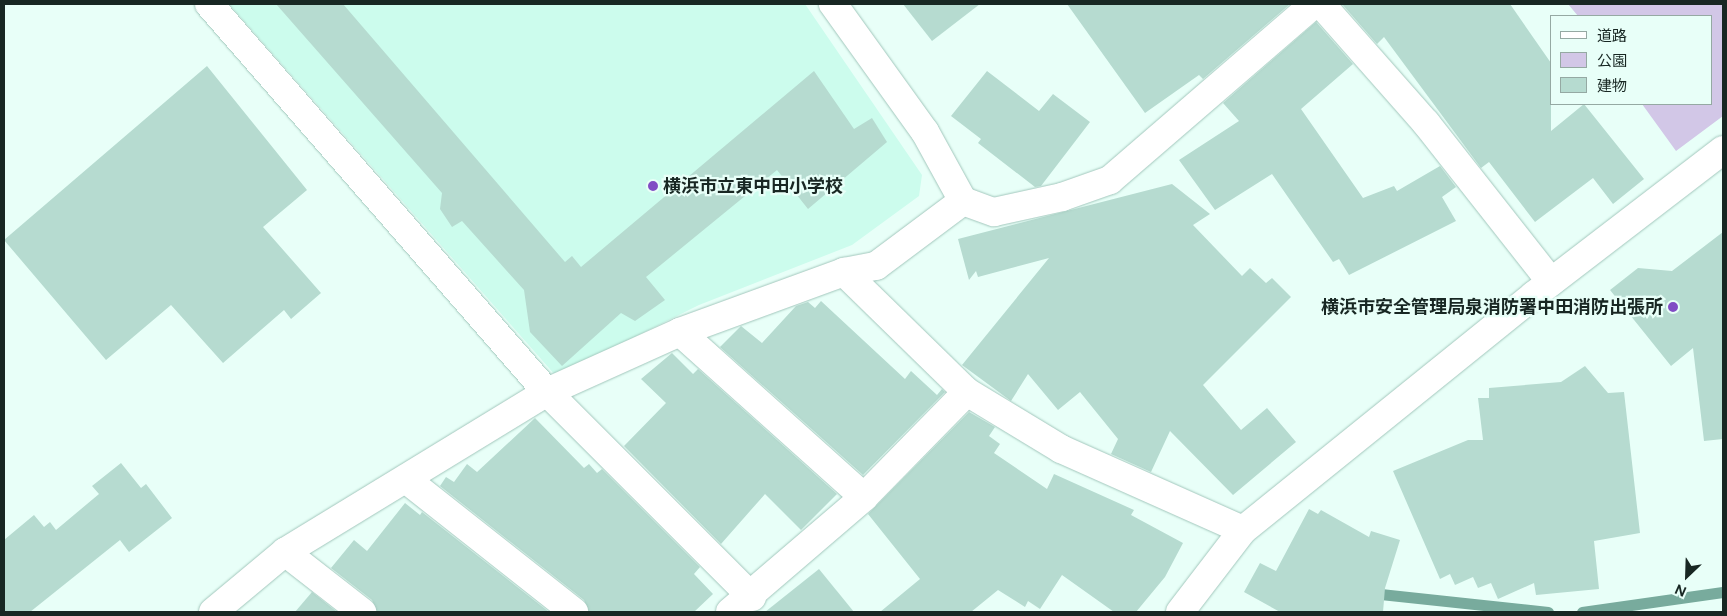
<!DOCTYPE html>
<meta charset="utf-8">
<style>
body{margin:0}
#map{position:relative;width:1727px;height:616px;overflow:hidden;background:#e8fff8;font-family:Figtree,"Noto Sans JP",sans-serif}
div>[style]{position:absolute}
.built>*{inset:0;background:#ccfced}
.green>*{inset:0;background:#d2c7e7}
.stream>*{height:11px;margin:-5.5px;padding:0 5.5px;transform-origin:5.5px;border-radius:5.5px;background:#78ab9d}
.building>*{inset:0;background:#b6dbd0}
.roads{filter:drop-shadow(0 0 1px #a2c7bc) drop-shadow(0 0 1px #a2c7bc)}
.minor>*{height:28px;margin:-14px;padding:0 14px;transform-origin:14px;border-radius:14px;background:#fff}
.dots>*{width:14px;height:14px;translate:-50% -50%;box-sizing:border-box;border:2px solid #e8fff8;border-radius:50%}
span{translate:-50% -50%;white-space:nowrap;text-align:center;line-height:1.15;-webkit-text-stroke:4.5px #e8fff8;paint-order:stroke}
.poi-label{font-size:18px;color:#182723;font-weight:700}
.left{translate:0 -50%;text-align:left}
.right{translate:-100% -50%;text-align:right}
.frame{position:absolute;inset:0;border:5px solid #182723;pointer-events:none}
.legend{position:absolute;left:1550px;top:15px;width:162px;height:90px;box-sizing:border-box;background:#e8fff8;border:1px solid #95a9a3;margin:0;padding:6px 9px;list-style:none;font-size:15px;color:#182723}
.legend li{display:flex;align-items:center;gap:10px;height:25px}
.legend b{width:25px;border:1px solid #95a9a3}
.north{position:absolute;left:1662px;top:551px;width:50px;height:50px;-webkit-text-stroke:4px #e8fff8;paint-order:stroke;rotate:204deg;font-size:14px;font-weight:700;line-height:20px;text-align:center;color:#182723}
.north::after{content:'';display:block;margin:auto;width:18px;height:22px;background:#182723;clip-path:polygon(50% 0,100% 100%,50% 72%,0 100%)}
</style>
<div id="map">
<div class="built">
<div style="clip-path:polygon(229px 4px,805px 4px,922px 175px,919px 196px,852px 245px,699px 305px,556px 376px)"></div>
</div>
<div class="green">
<div style="clip-path:polygon(1568px 4px,1723px 4px,1723px 116px,1676px 151px,1642px 104px,1711px 104px,1711px 16px,1578px 16px)"></div>
</div>
<div class="stream">
<div style="left:1371px;top:593px;width:178px;rotate:6.1deg"></div>
<div style="left:1582px;top:612px;width:142px;rotate:-8.1deg"></div>
</div>
<div class="building">
<div style="clip-path:polygon(276px 4px,343px 4px,565px 262px,572px 256px,581px 267px,814px 71px,854px 129px,872px 118px,887px 142px,808px 209px,777px 170px,646px 277px,665px 300px,635px 321px,621px 313px,562px 366px,530px 332px,524px 290px,462px 221px,452px 227px,440px 209px,442px 193px)"></div>
<div style="clip-path:polygon(903px 4px,980px 4px,932px 41px)"></div>
<div style="clip-path:polygon(1067px 4px,1290px 4px,1203px 79px,1199px 75px,1145px 113px)"></div>
<div style="clip-path:polygon(1342px 4px,1510px 4px,1551px 63px,1551px 131px,1584px 104px,1644px 179px,1613px 204px,1593px 178px,1535px 222px,1489px 162px,1481px 168px,1384px 37px,1377px 44px)"></div>
<div style="clip-path:polygon(1316px 22px,1353px 64px,1301px 109px,1363px 198px,1394px 186px,1397px 191px,1440px 166px,1456px 187px,1442px 197px,1456px 221px,1349px 275px,1339px 259px,1333px 262px,1272px 174px,1215px 210px,1179px 160px,1239px 121px,1223px 103px)"></div>
<div style="clip-path:polygon(207px 66px,307px 190px,263px 227px,321px 293px,291px 319px,284px 310px,223px 363px,171px 305px,106px 360px,4px 240px)"></div>
<div style="clip-path:polygon(987px 71px,1039px 111px,1053px 94px,1090px 122px,1041px 186px,1035px 187px,978px 143px,981px 139px,951px 116px)"></div>
<div style="clip-path:polygon(1172px 184px,1210px 214px,1193px 225px,1242px 276px,1250px 268px,1266px 283px,1272px 278px,1291px 297px,1203px 385px,1241px 430px,1267px 408px,1296px 442px,1233px 495px,1170px 431px,1151px 472px,1111px 454px,1118px 439px,1080px 392px,1058px 410px,1028px 374px,1011px 401px,962px 365px,1049px 258px,978px 277px,976px 271px,969px 280px,958px 239px)"></div>
<div style="clip-path:polygon(1723px 232px,1723px 439px,1704px 441px,1693px 348px,1671px 366px,1610px 290px,1638px 268px,1672px 271px)"></div>
<div style="clip-path:polygon(821px 301px,905px 379px,911px 371px,937px 395px,942px 389px,945px 392px,863px 475px,720px 347px,741px 326px,762px 343px,796px 306px,808px 302px,815px 308px)"></div>
<div style="clip-path:polygon(672px 353px,693px 374px,698px 369px,837px 494px,801px 530px,765px 494px,721px 544px,624px 446px,666px 403px,641px 379px)"></div>
<div style="clip-path:polygon(1585px 366px,1608px 393px,1624px 392px,1640px 533px,1594px 541px,1599px 589px,1536px 595px,1534px 583px,1498px 599px,1491px 583px,1478px 588px,1473px 577px,1455px 585px,1450px 574px,1440px 579px,1393px 471px,1468px 440px,1483px 440px,1478px 398px,1489px 398px,1489px 388px,1561px 382px)"></div>
<div style="clip-path:polygon(969px 412px,995px 427px,989px 436px,1000px 444px,994px 453px,1047px 489px,1054px 474px,1134px 510px,1131px 515px,1183px 543px,1165px 577px,1136px 612px,1114px 612px,1062px 575px,1040px 609px,1028px 601px,1025px 607px,998px 590px,971px 612px,880px 612px,920px 579px,868px 514px)"></div>
<div style="clip-path:polygon(535px 418px,584px 468px,589px 464px,597px 473px,602px 469px,700px 567px,694px 574px,713px 594px,694px 612px,589px 612px,584px 600px,440px 486px,446px 477px,454px 482px,467px 464px,477px 472px)"></div>
<div style="clip-path:polygon(121px 463px,141px 488px,146px 484px,172px 518px,129px 552px,120px 540px,30px 612px,4px 612px,4px 540px,34px 515px,44px 527px,50px 522px,56px 530px,99px 494px,92px 486px)"></div>
<div style="clip-path:polygon(405px 503px,420px 515px,422px 512px,549px 612px,377px 612px,372px 600px,331px 568px,354px 540px,367px 551px)"></div>
<div style="clip-path:polygon(1309px 509px,1318px 514px,1321px 510px,1369px 537px,1371px 531px,1400px 540px,1385px 588px,1383px 612px,1280px 612px,1244px 592px,1260px 563px,1276px 571px)"></div>
<div style="clip-path:polygon(819px 569px,854px 612px,765px 612px)"></div>
<div style="clip-path:polygon(312px 592px,337px 612px,295px 612px)"></div>
</div>
<div class="roads">
<div class="minor">
<div style="left:209px;top:4px;width:515px;rotate:48.94deg"></div>
<div style="left:547px;top:392px;width:290px;rotate:45deg"></div>
<div style="left:1321px;top:4px;width:159px;rotate:48.6deg"></div>
<div style="left:1426px;top:123px;width:202px;rotate:51.8deg"></div>
<div style="left:963px;top:201px;width:33px;rotate:20deg"></div>
<div style="left:994px;top:212px;width:70px;rotate:-12.4deg"></div>
<div style="left:1062px;top:197px;width:51px;rotate:-19.5deg"></div>
<div style="left:1110px;top:180px;width:269px;rotate:-40.8deg"></div>
<div style="left:844px;top:272px;width:172px;rotate:44.3deg"></div>
<div style="left:967px;top:392px;width:110px;rotate:31.2deg"></div>
<div style="left:1061px;top:449px;width:199px;rotate:24deg"></div>
<div style="left:680px;top:332px;width:247px;rotate:41.9deg"></div>
<div style="left:407px;top:480px;width:213px;rotate:38.3deg"></div>
<div style="left:285px;top:552px;width:98px;rotate:37.9deg"></div>
<div style="left:213px;top:612px;width:94px;rotate:-39.8deg"></div>
<div style="left:285px;top:552px;width:307px;rotate:-31.4deg"></div>
<div style="left:547px;top:392px;width:146px;rotate:-24.3deg"></div>
<div style="left:680px;top:332px;width:175px;rotate:-20.1deg"></div>
<div style="left:844px;top:272px;width:33px;rotate:-11deg"></div>
<div style="left:876px;top:266px;width:109px;rotate:-36.8deg"></div>
<div style="left:963px;top:201px;width:79px;rotate:-118.8deg"></div>
<div style="left:925px;top:132px;width:158px;rotate:-125.7deg"></div>
<div style="left:730px;top:612px;width:177px;rotate:-40.6deg"></div>
<div style="left:864px;top:497px;width:147px;rotate:-45.6deg"></div>
<div style="left:1180px;top:612px;width:103px;rotate:-52.5deg"></div>
<div style="left:1243px;top:530px;width:374px;rotate:-38.9deg"></div>
<div style="left:1534px;top:295px;width:238px;rotate:-37.5deg"></div>
</div>
</div>
<div class="dots">
<div style="left:653px;top:186px;background:#814cc4"></div>
<div style="left:1673px;top:307px;background:#814cc4"></div>
</div>
<div class="poi-label">
<span class="left" style="left:663px;top:186px">横浜市立東中田小学校</span>
<span class="right" style="left:1663px;top:307px">横浜市安全管理局泉消防署中田消防出張所</span>
</div>
<div class="frame"></div>
<ul class="legend">
<li><b style="height:6px;background:#fff"></b>道路</li>
<li><b style="height:14px;background:#d2c7e7"></b>公園</li>
<li><b style="height:14px;background:#b6dbd0"></b>建物</li>
</ul>
<div class="north">N</div>
</div>
